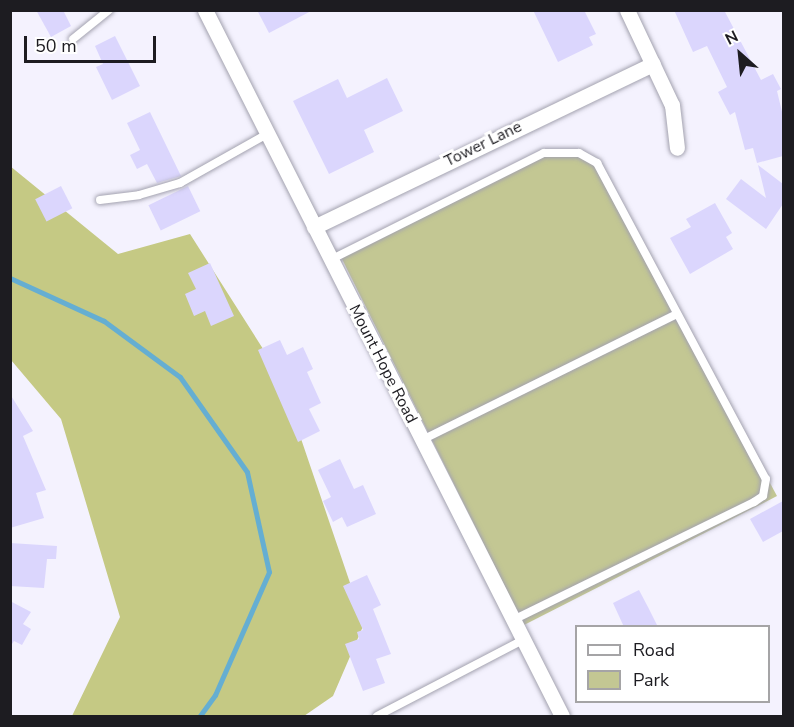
<!DOCTYPE html>
<style>
body{margin:0}
#map{position:relative;width:794px;height:727px;overflow:hidden;background:#f4f2fe;font-family:"Nunito Sans",sans-serif}
div>[style]{position:absolute}
.green>*{inset:0;background:#c3c793}
.forest>*{inset:0;background:#c5c984}
.stream>*{height:5px;margin:-2.5px;padding:0 2.5px;transform-origin:2.5px;border-radius:2.5px;background:#65aed2}
.building>*{inset:0;background:#dbd6fd;transform-origin:0 0}
.roads{filter:drop-shadow(0 0 2px #a3a2af) drop-shadow(0 0 2px #a3a2af)}
.service>*{height:8px;margin:-4px;padding:0 4px;transform-origin:4px;border-radius:4px;background:#fff}
.minor>*{height:15px;margin:-7.5px;padding:0 7.5px;transform-origin:7.5px;border-radius:7.5px;background:#fff}
span{translate:-50% -50%;white-space:nowrap;text-align:center;line-height:1.15;-webkit-text-stroke:6px #fff;paint-order:stroke}
.street-label{font-size:16px;color:#1d1c21}
.frame{position:absolute;inset:0;border:12px solid #1d1c21;pointer-events:none}
.legend{position:absolute;left:575px;top:625px;width:195px;height:78px;box-sizing:border-box;background:#fff;border:2px solid #a5a4a6;margin:0;padding:8px 10px;list-style:none;font-size:18px;color:#1d1c21}
.legend li{display:flex;align-items:center;gap:12px;height:30px}
.legend b{width:30px;border:2px solid #a5a4a6}
.north{position:absolute;left:710px;top:24px;width:60px;height:60px;-webkit-text-stroke:4px #fff;paint-order:stroke;rotate:333deg;font-size:16px;font-weight:700;line-height:24px;text-align:center;color:#1d1c21}
.north::after{content:'';display:block;margin:auto;width:21px;height:27px;background:#1d1c21;clip-path:polygon(50% 0,100% 100%,50% 72%,0 100%)}
.scale{position:absolute;left:24px;top:36px;width:132px;height:27px;box-sizing:border-box;border:3px solid #1d1c21;border-top:0;padding-left:8px;font-size:18px;line-height:21px;white-space:nowrap;color:#1d1c21;-webkit-text-stroke:4px #fff;paint-order:stroke}
</style>
<div id="map">
<div class="green">
<div style="clip-path:polygon(544px 153px,579px 153px,597px 163px,777px 496px,524px 625px,340px 255px)"></div>
</div>
<div class="forest">
<div style="clip-path:polygon(10px 166px,118px 254px,190px 234px,279px 374px,364px 624px,333px 696px,304px 716px,72px 716px,120px 617px,61px 419px,11px 360px)"></div>
</div>
<div class="stream">
<div style="left:10px;top:278px;width:103px;rotate:24.6deg"></div>
<div style="left:104px;top:321px;width:94px;rotate:36.4deg"></div>
<div style="left:180px;top:377px;width:116px;rotate:54.8deg"></div>
<div style="left:247px;top:472px;width:102px;rotate:77.6deg"></div>
<div style="left:269px;top:572px;width:134px;rotate:113.7deg"></div>
<div style="left:215px;top:695px;width:26px;rotate:126deg"></div>
</div>
<div class="building">
<div style="clip-path:polygon(36px 10px,63px 10px,71px 26px,51px 37px)"></div>
<div style="clip-path:polygon(257px 10px,313px 10px,269px 33px)"></div>
<div style="clip-path:polygon(533px 10px,584px 10px,596px 34px,589px 37px,593px 45px,558px 62px)"></div>
<div style="clip-path:polygon(674px 10px,724px 10px,761px 80px,773px 74px,781px 89px,777px 91px,783px 116px,783px 156px,757px 163px,753px 148px,745px 150px,735px 112px,730px 115px,718px 92px,727px 87px,707px 46px,693px 52px)"></div>
<div style="clip-path:polygon(115px 36px,140px 86px,112px 100px,96px 67px,103px 64px,95px 46px)"></div>
<div style="clip-path:polygon(387px 78px,403px 111px,364px 130px,374px 152px,329px 174px,293px 101px,338px 79px,347px 98px)"></div>
<div style="clip-path:polygon(150px 112px,181px 176px,157px 183px,147px 164px,137px 169px,130px 155px,140px 150px,127px 123px)"></div>
<div style="clip-path:polygon(758px 165px,783px 184px,783px 204px,766px 229px,726px 199px,741px 179px,766px 198px)"></div>
<div style="left:61px;top:186px;width:25px;height:29px;rotate:63deg"></div>
<div style="left:188px;top:186px;width:28px;height:44px;rotate:64deg"></div>
<div style="clip-path:polygon(715px 203px,732px 233px,726px 237px,733px 249px,690px 274px,670px 238px,691px 227px,686px 219px)"></div>
<div style="clip-path:polygon(210px 263px,234px 316px,211px 326px,205px 311px,194px 316px,185px 294px,196px 289px,188px 273px)"></div>
<div style="clip-path:polygon(280px 340px,287px 355px,303px 347px,313px 369px,307px 372px,321px 403px,309px 409px,320px 431px,298px 442px,258px 350px)"></div>
<div style="clip-path:polygon(10px 394px,33px 431px,23px 436px,46px 490px,36px 493px,44px 518px,10px 528px)"></div>
<div style="clip-path:polygon(340px 459px,354px 489px,363px 485px,376px 514px,347px 527px,342px 517px,333px 522px,323px 501px,331px 497px,318px 470px)"></div>
<div style="clip-path:polygon(783px 501px,783px 531px,763px 542px,750px 519px)"></div>
<div style="clip-path:polygon(10px 543px,57px 546px,56px 559px,47px 559px,44px 588px,10px 586px)"></div>
<div style="clip-path:polygon(367px 575px,381px 605px,373px 609px,391px 654px,376px 659px,385px 683px,363px 691px,345px 644px,359px 639px,357px 632px,363px 630px,343px 586px)"></div>
<div style="clip-path:polygon(639px 590px,649px 609px,658px 627px,624px 627px,613px 603px)"></div>
<div style="clip-path:polygon(10px 601px,31px 612px,23px 624px,31px 629px,22px 645px,14px 641px,10px 647px)"></div>
</div>
<div class="roads">
<div class="service">
<div style="left:73px;top:39px;width:46px;rotate:-38.9deg"></div>
<div style="left:100px;top:200px;width:39px;rotate:-7deg"></div>
<div style="left:139px;top:195px;width:43px;rotate:-16.3deg"></div>
<div style="left:180px;top:183px;width:100px;rotate:-29.4deg"></div>
<div style="left:330px;top:260px;width:239px;rotate:-26.6deg"></div>
<div style="left:544px;top:153px;width:35px"></div>
<div style="left:579px;top:153px;width:21px;rotate:29deg"></div>
<div style="left:597px;top:163px;width:358px;rotate:61.9deg"></div>
<div style="left:766px;top:479px;width:17px;rotate:100deg"></div>
<div style="left:763px;top:496px;width:11px;rotate:146deg"></div>
<div style="left:754px;top:502px;width:268px;rotate:153.9deg"></div>
<div style="left:422px;top:440px;width:284px;rotate:-26.3deg"></div>
<div style="left:377px;top:716px;width:165px;rotate:-27.5deg"></div>
</div>
<div class="minor">
<div style="left:205px;top:10px;width:791px;rotate:63.18deg"></div>
<div style="left:627px;top:10px;width:105px;rotate:64.7deg"></div>
<div style="left:672px;top:105px;width:43px;rotate:83.4deg"></div>
<div style="left:314px;top:227px;width:376px;rotate:-25.7deg"></div>
</div>
</div>
<div class="street-label">
<span style="left:483px;top:144px;rotate:-26deg">Tower Lane</span>
<span style="left:383px;top:364px;rotate:63deg">Mount Hope Road</span>
</div>
<div class="frame"></div>
<ul class="legend">
<li><b style="height:8px;background:#fff"></b>Road</li>
<li><b style="height:16px;background:#c3c793"></b>Park</li>
</ul>
<div class="north">N</div>
<div class="scale">50 m</div>
</div>
